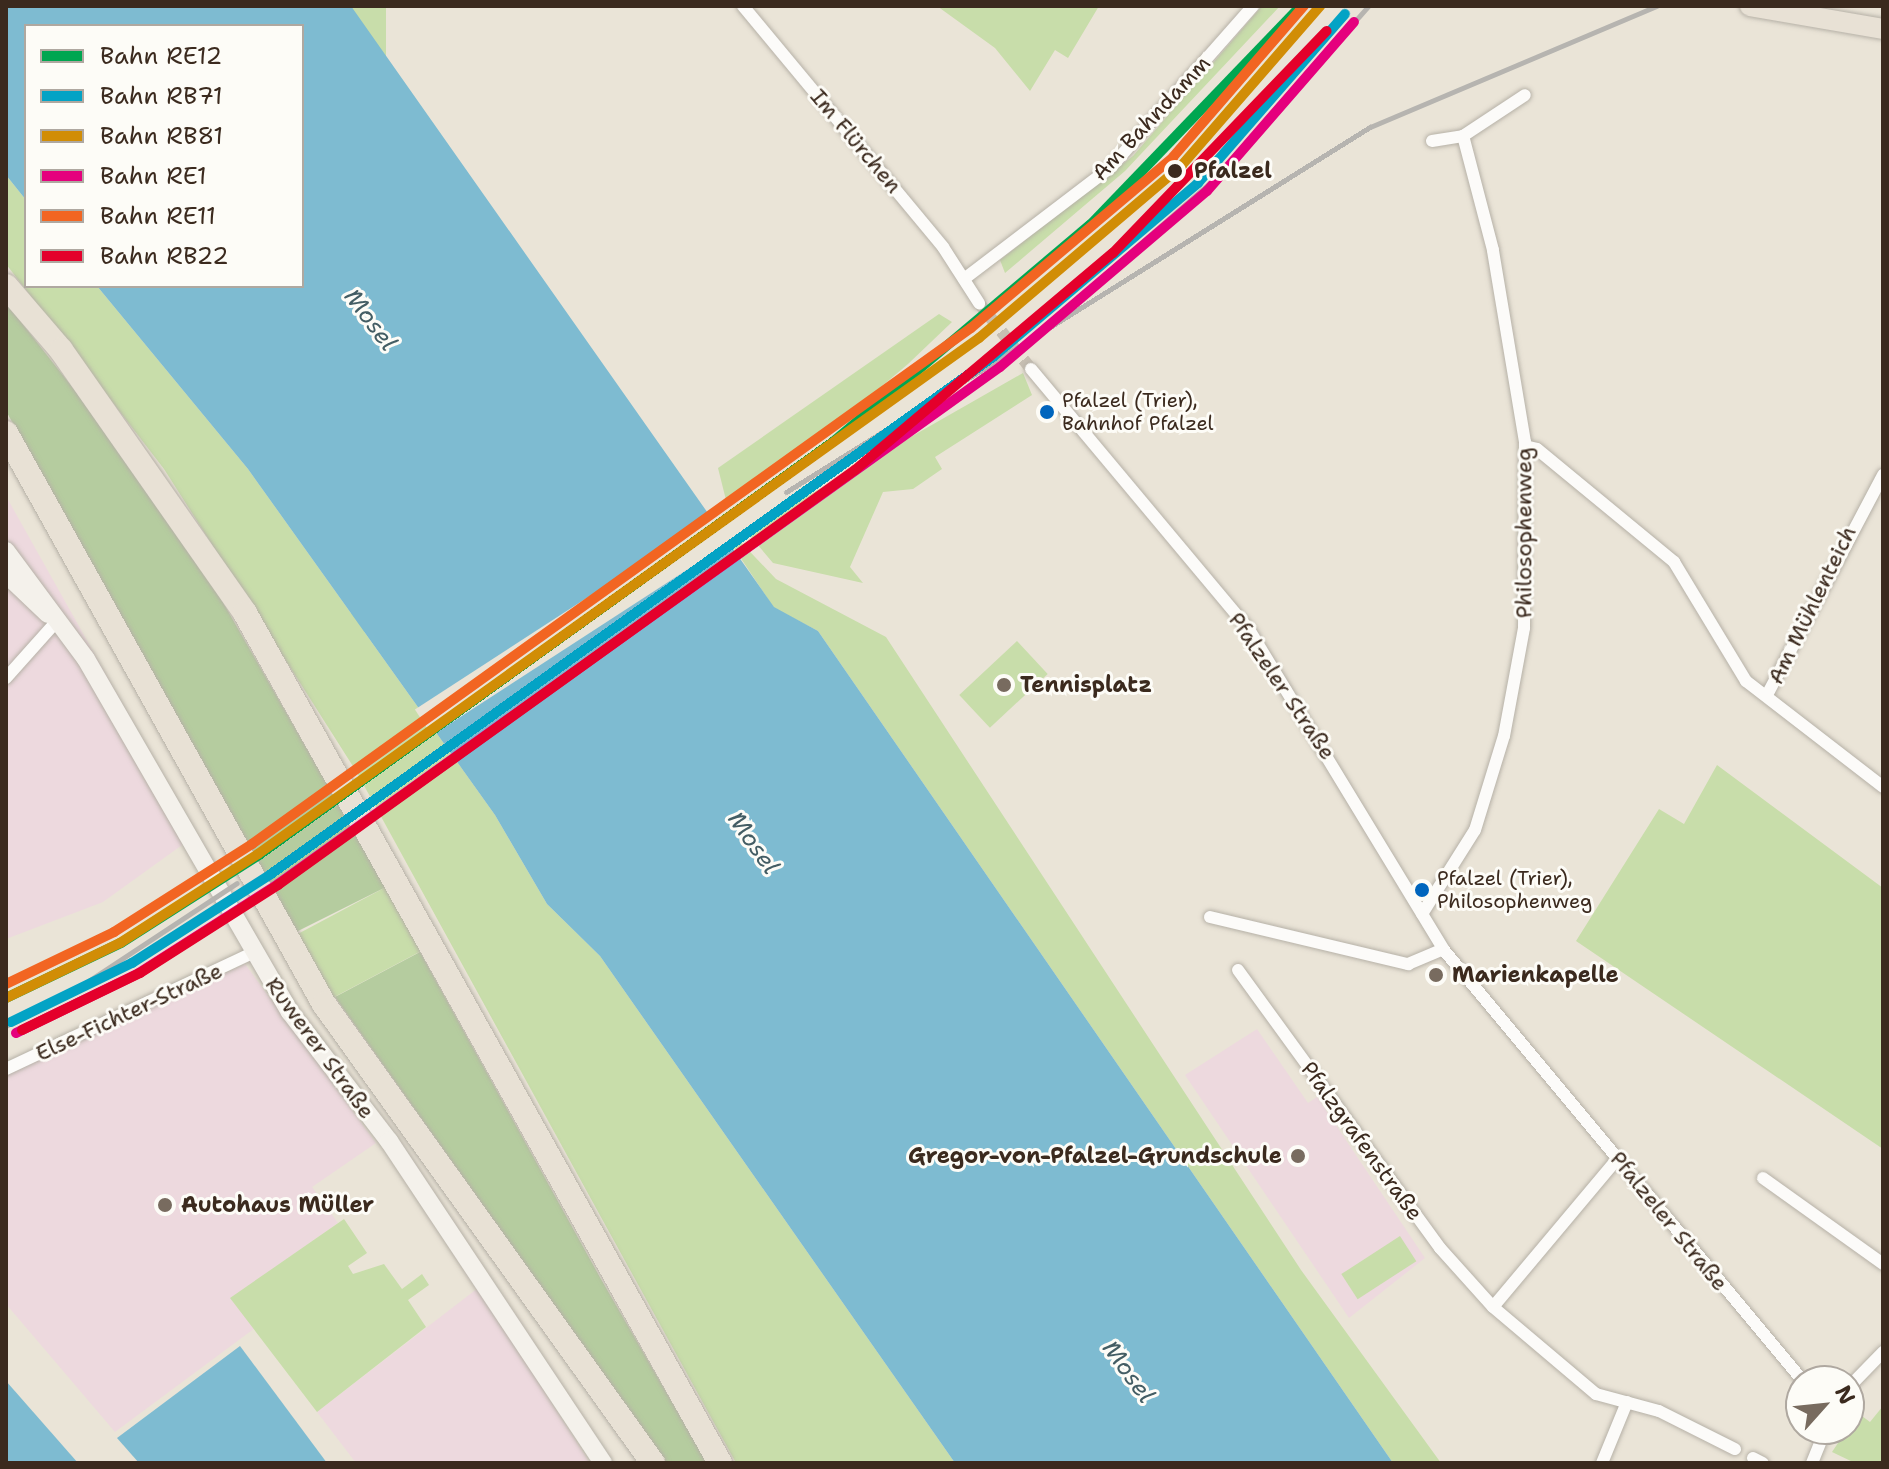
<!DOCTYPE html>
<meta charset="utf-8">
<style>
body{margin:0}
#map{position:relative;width:1889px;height:1469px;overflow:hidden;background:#eae4d7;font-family:"Shantell Sans",sans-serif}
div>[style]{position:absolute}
.built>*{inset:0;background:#edd9de}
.green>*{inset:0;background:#c8ddaa;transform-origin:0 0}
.forest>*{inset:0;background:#b5cc9f}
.water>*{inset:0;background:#7ebbd1}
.pier>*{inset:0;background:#eae4d7;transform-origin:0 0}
.minor-tunnel>*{height:12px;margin-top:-6px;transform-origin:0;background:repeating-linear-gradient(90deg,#c7bfb2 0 12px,transparent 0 18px)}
.roads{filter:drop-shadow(0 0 2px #b6b1a7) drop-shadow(0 0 2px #b6b1a7)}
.minor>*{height:12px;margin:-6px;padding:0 6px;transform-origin:6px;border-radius:6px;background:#fcfbf9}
.secondary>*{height:18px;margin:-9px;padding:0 9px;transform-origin:9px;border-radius:9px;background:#f4f1eb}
.primary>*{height:20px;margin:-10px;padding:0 10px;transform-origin:10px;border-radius:10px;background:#e8e1d5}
.motorway>*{height:24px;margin:-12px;padding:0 12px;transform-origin:12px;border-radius:12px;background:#e8e1d5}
.rail>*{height:5px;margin:-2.5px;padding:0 2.5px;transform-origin:2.5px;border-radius:2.5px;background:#b6b4b0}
.rail-1>*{height:10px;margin:-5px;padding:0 5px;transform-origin:5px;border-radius:5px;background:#00a651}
.rail-2>*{height:10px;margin:-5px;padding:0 5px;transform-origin:5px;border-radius:5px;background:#03a3c5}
.rail-3>*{height:10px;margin:-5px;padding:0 5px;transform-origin:5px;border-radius:5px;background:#d18d06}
.rail-4>*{height:10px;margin:-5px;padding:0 5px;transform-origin:5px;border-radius:5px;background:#e5007d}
.rail-5>*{height:10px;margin:-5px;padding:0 5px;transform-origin:5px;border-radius:5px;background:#f26522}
.rail-6>*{height:10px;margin:-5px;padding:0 5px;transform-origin:5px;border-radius:5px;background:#e4002b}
.dots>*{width:22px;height:22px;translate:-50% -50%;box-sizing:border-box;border:4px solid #fdfcf7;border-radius:50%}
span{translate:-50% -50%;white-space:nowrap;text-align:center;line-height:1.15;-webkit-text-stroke:6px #fdfcf7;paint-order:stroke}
.bus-label{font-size:20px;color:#3b2a1e}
.left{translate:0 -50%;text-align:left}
.street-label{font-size:22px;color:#3b2a1e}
.stop-label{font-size:22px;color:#3b2a1e;font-weight:700}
.poi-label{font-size:22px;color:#3b2a1e;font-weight:700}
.right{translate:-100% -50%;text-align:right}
.water-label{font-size:24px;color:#435d64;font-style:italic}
.frame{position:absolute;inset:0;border:8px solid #3b2a1e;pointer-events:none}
.legend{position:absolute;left:24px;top:24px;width:280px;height:264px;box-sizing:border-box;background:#fdfcf7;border:2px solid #afa8a0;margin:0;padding:10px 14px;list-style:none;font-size:24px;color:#3b2a1e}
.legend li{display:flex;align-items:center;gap:16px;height:40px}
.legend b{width:40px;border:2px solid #afa8a0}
.north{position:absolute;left:1785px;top:1365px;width:80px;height:80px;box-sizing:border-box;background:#fdfcf7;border:2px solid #afa8a0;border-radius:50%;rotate:63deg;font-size:22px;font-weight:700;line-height:32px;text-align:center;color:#3b2a1e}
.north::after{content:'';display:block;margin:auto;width:28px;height:36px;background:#786b5f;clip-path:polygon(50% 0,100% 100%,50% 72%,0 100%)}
</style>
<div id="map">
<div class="built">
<div style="clip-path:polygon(6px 496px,196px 835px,103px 902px,6px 939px)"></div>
<div style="clip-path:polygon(245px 964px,376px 1143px,312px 1187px,338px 1223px,231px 1298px,255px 1328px,115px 1432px,6px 1304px,6px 1074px)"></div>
<div style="clip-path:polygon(1257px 1029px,1308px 1103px,1317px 1097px,1425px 1258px,1349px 1318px,1185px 1075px)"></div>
<div style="clip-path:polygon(478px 1288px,590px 1463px,356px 1463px,317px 1412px)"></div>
</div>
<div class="green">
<div style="left:351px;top:6px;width:35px;height:626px"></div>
<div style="clip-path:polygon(937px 6px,1099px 6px,1068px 58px,1055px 50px,1030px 91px,995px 48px)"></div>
<div style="clip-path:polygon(1262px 6px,1280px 6px,1125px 171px,1005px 273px,1000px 260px,1133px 156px)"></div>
<div style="clip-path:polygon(6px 175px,26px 200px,26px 286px,97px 286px,248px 469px,495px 815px,547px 904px,600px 956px,955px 1463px,736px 1463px,356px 771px,164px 469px,6px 264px)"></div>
<div style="clip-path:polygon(939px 314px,952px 322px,908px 364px,836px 425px,726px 500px,718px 468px)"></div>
<div style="clip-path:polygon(1023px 373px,1032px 395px,935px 457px,942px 469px,913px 489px,883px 492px,850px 567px,863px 583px,773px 563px,746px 531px)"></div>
<div style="clip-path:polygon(737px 538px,776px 579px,886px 637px,1301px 1270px,1441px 1463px,1393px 1463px,818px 631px,774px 608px,730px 542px)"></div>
<div style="left:1017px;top:641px;width:45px;height:79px;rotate:47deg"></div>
<div style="clip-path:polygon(1717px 765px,1883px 888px,1883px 1149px,1576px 941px,1659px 809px,1684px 824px)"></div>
<div style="left:386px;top:887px;width:73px;height:101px;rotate:62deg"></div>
<div style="clip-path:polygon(344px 1219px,367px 1253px,348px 1266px,353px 1274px,384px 1264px,402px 1289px,422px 1274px,429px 1285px,408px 1300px,426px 1327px,317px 1412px,230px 1298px)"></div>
<div style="left:1400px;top:1236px;width:30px;height:70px;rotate:57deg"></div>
<div style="clip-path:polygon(1883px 1406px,1883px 1463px,1855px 1463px,1832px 1452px,1858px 1413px,1870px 1422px)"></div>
</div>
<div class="forest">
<div style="clip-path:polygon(6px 303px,132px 463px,217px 592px,386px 887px,296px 932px,6px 411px)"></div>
<div style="clip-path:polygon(420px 952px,601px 1279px,707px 1463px,666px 1463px,335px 997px)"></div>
</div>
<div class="water">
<div style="clip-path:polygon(6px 6px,351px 6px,774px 607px,818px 631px,1393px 1463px,955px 1463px,600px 956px,547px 904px,495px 815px,248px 469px,97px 286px,302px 286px,302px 26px,26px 26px,26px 200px,6px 175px)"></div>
<div style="clip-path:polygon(240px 1346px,327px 1463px,139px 1463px,117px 1438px)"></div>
<div style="clip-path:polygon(6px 1381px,78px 1463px,6px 1463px)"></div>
</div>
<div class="pier">
<div style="left:716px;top:514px;width:31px;height:359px;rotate:57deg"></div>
</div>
<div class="minor-tunnel">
<div style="left:979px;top:303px;width:84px;rotate:51.8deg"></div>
</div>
<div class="roads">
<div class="minor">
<div style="left:743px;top:6px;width:313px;rotate:50.3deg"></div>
<div style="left:943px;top:247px;width:67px;rotate:57.3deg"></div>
<div style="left:1432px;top:141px;width:31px;rotate:-9deg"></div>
<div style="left:1463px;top:136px;width:74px;rotate:-33.5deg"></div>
<div style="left:964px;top:279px;width:185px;rotate:-37.3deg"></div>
<div style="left:1111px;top:167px;width:215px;rotate:-48.6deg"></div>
<div style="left:1031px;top:369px;width:341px;rotate:50.1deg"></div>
<div style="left:1250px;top:631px;width:372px;rotate:58.7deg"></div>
<div style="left:1443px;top:949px;width:562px;rotate:50.19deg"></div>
<div style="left:1525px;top:446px;width:12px;rotate:14deg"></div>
<div style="left:1537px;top:449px;width:178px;rotate:39.5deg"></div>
<div style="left:1674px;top:562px;width:139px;rotate:58.8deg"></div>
<div style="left:1746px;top:681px;width:173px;rotate:37.7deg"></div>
<div style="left:6px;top:678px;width:76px;rotate:-48.2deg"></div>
<div style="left:1767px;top:695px;width:249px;rotate:-62.2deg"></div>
<div style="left:1422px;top:914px;width:99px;rotate:-57.8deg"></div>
<div style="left:1475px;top:830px;width:98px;rotate:-72.9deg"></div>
<div style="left:1504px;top:736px;width:110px;rotate:-79.5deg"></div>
<div style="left:1524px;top:628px;width:186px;rotate:-89.7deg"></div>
<div style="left:1525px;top:442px;width:195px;rotate:-99.5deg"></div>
<div style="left:1493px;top:250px;width:118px;rotate:-104.7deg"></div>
<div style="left:1210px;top:917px;width:204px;rotate:13.4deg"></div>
<div style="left:1408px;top:964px;width:38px;rotate:-23deg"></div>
<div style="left:1238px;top:970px;width:344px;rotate:54deg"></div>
<div style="left:1440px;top:1248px;width:79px;rotate:48.1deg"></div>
<div style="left:6px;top:1069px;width:272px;rotate:-25.2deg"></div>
<div style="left:1618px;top:1158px;width:194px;rotate:130deg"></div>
<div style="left:1493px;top:1307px;width:135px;rotate:40.2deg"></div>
<div style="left:1596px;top:1394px;width:65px;rotate:15.1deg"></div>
<div style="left:1659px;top:1411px;width:85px;rotate:26.6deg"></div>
<div style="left:1763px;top:1178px;width:148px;rotate:35.6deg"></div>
<div style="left:1849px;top:1387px;width:49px;rotate:-45.8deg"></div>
<div style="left:1753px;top:1458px;width:11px;rotate:27deg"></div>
<div style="left:1602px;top:1463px;width:66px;rotate:-67.7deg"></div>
<div style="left:1812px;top:1463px;width:37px;rotate:-68deg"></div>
</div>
<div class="secondary">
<div style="left:6px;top:551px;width:134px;rotate:53.5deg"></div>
<div style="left:86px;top:659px;width:408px;rotate:60deg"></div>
<div style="left:290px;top:1012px;width:163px;rotate:52.5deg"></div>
<div style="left:389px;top:1141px;width:387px;rotate:56.4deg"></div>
<div style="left:6px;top:574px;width:58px;rotate:43.6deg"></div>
</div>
<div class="primary">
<div style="left:1750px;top:6px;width:135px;rotate:9.8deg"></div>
</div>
<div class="motorway">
<div style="left:6px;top:286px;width:84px;rotate:49.3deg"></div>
<div style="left:61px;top:350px;width:321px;rotate:55deg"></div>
<div style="left:245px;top:613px;width:974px;rotate:60.8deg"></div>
<div style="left:6px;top:433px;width:654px;rotate:60.89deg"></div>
<div style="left:324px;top:1004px;width:565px;rotate:54.37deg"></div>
</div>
</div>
<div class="rail">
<div style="left:1057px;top:316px;width:218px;rotate:-41.1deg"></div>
<div style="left:1221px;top:173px;width:222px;rotate:-48.6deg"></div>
<div style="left:786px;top:492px;width:689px;rotate:-32.01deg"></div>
<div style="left:1370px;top:127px;width:311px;rotate:-22.9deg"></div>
<div style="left:6px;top:1026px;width:76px;rotate:-27.6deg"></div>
<div style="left:73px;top:991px;width:196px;rotate:-33.4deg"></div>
</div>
<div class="rail-1">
<div style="left:6px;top:998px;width:127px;rotate:-25.6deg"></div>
<div style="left:121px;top:943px;width:164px;rotate:-32.5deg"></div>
<div style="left:259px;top:855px;width:709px;rotate:-35.75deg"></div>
<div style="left:834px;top:441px;width:335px;rotate:-40.2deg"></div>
<div style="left:1090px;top:225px;width:304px;rotate:-46.1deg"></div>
</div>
<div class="rail-2">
<div style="left:11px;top:1022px;width:135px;rotate:-26deg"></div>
<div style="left:132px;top:963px;width:165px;rotate:-32.6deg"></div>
<div style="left:271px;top:874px;width:888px;rotate:-35.61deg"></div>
<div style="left:993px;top:357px;width:269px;rotate:-40.3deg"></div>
<div style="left:1198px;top:183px;width:224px;rotate:-49deg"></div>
</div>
<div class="rail-3">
<div style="left:6px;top:998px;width:127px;rotate:-25.8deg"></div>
<div style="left:120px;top:943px;width:164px;rotate:-32.8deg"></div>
<div style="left:258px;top:854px;width:887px;rotate:-35.59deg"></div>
<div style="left:979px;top:338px;width:267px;rotate:-40.4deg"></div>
<div style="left:1182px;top:165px;width:211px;rotate:-49deg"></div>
</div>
<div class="rail-4">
<div style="left:16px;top:1033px;width:137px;rotate:-26deg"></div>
<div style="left:139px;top:973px;width:165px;rotate:-32.6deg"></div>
<div style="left:278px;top:884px;width:888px;rotate:-35.61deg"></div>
<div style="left:1000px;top:367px;width:272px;rotate:-40.4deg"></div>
<div style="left:1207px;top:191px;width:224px;rotate:-49deg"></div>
</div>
<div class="rail-5">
<div style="left:6px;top:984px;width:120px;rotate:-25.7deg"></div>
<div style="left:114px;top:932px;width:164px;rotate:-32.5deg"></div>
<div style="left:252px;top:844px;width:885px;rotate:-35.67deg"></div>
<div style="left:971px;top:328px;width:265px;rotate:-40.2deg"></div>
<div style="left:1173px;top:157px;width:200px;rotate:-49.1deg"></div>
</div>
<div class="rail-6">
<div style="left:22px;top:1030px;width:131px;rotate:-25.8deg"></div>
<div style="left:140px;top:973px;width:164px;rotate:-32.5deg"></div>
<div style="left:278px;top:885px;width:711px;rotate:-35.73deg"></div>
<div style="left:855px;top:470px;width:337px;rotate:-40.1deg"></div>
<div style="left:1113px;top:253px;width:308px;rotate:-46.1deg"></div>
</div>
<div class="dots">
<div style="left:1175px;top:171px;background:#3b2a1e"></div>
<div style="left:1047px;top:412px;background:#0065bd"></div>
<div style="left:1004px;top:685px;background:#786b5f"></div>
<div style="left:1422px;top:890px;background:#0065bd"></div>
<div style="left:1436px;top:975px;background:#786b5f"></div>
<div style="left:1298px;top:1156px;background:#786b5f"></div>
<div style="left:165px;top:1205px;background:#786b5f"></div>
</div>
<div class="bus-label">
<span class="left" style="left:1062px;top:412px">Pfalzel (Trier),<br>Bahnhof Pfalzel</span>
<span class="left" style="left:1437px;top:890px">Pfalzel (Trier),<br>Philosophenweg</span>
</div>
<div class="street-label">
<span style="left:1151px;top:118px;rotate:-47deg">Am Bahndamm</span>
<span style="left:856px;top:141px;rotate:50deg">Im Flürchen</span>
<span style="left:1524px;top:533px;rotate:-90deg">Philosophenweg</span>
<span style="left:1812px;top:605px;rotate:-64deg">Am Mühlenteich</span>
<span style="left:1282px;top:686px;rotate:56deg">Pfalzeler Straße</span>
<span style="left:129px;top:1012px;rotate:-25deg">Else-Fichter-Straße</span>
<span style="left:320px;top:1048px;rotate:54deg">Ruwerer Straße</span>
<span style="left:1362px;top:1141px;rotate:54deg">Pfalzgrafenstraße</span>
<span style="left:1669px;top:1221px;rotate:51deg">Pfalzeler Straße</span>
</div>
<div class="stop-label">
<span class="left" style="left:1194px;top:171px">Pfalzel</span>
</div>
<div class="poi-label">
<span class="left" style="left:1020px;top:685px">Tennisplatz</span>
<span class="left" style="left:1452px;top:975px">Marienkapelle</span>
<span class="right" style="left:1282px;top:1156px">Gregor-von-Pfalzel-Grundschule</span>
<span class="left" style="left:181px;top:1205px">Autohaus Müller</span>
</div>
<div class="water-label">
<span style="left:370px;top:320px;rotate:53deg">Mosel</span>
<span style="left:753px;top:843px;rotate:55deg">Mosel</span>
<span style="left:1128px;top:1372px;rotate:54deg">Mosel</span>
</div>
<div class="frame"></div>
<ul class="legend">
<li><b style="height:10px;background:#00a651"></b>Bahn RE12</li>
<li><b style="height:10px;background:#03a3c5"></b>Bahn RB71</li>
<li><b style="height:10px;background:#d18d06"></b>Bahn RB81</li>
<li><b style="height:10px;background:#e5007d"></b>Bahn RE1</li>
<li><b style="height:10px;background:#f26522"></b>Bahn RE11</li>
<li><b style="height:10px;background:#e4002b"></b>Bahn RB22</li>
</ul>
<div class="north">N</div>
</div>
